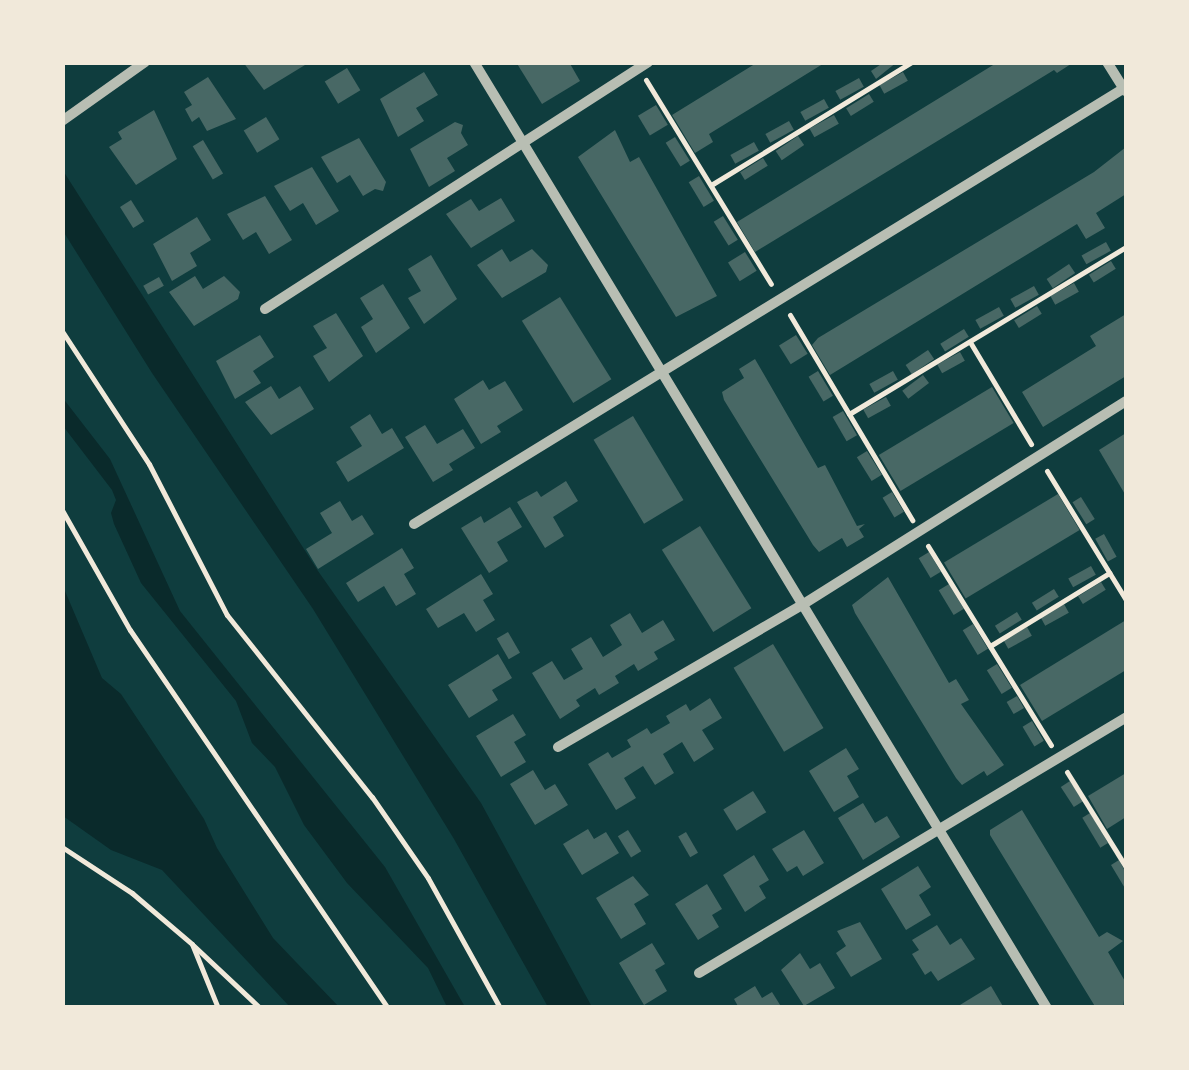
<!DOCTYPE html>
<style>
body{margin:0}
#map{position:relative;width:1189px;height:1070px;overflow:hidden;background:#0f3d3e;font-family:Poppins,sans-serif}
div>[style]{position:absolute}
.water>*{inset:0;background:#0a2a2b}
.building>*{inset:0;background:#486865;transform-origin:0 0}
.path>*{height:5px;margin:-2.5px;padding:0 2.5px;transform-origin:2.5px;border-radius:2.5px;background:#f1e9da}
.minor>*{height:10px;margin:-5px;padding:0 5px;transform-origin:5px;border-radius:5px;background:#b8beb3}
span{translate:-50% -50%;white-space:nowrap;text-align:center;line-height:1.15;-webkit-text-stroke:8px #f1e9da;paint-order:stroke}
.frame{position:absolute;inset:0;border:65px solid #f1e9da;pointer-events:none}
</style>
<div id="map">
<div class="water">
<div style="clip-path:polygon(62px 169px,318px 571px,481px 803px,592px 1007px,548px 1007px,454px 839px,313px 609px,152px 373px,63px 231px)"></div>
<div style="clip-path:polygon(62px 397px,110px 459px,180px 611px,385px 867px,465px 1007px,447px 1007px,428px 968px,347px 883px,304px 825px,275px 767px,252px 743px,236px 701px,141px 583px,114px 524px,111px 513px,116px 500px,112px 490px,63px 426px)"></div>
<div style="clip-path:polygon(62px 584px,102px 678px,121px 694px,204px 819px,217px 848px,273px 938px,339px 1007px,290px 1007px,162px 870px,111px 850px,63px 816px)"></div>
</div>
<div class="building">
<div style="clip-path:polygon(243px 62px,303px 62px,305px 65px,264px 90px)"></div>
<div style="clip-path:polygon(516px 62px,569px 62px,580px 81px,542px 104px)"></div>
<div style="clip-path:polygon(758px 62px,826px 62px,709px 134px,713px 142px,695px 153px,672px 115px)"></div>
<div style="clip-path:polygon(897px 62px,876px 79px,871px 71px,884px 62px)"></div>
<div style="clip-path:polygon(998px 62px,1074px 62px,1057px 73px,1054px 70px,755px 252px,737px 222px)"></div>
<div style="left:347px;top:68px;width:26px;height:26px;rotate:59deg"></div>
<div style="clip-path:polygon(424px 72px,438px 95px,416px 108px,424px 121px,398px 137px,380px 99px)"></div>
<div style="left:903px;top:72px;width:10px;height:27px;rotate:61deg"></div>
<div style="clip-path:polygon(208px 77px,236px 119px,207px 131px,199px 117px,192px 122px,185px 109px,192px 105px,184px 92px)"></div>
<div style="left:859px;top:78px;width:10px;height:27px;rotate:61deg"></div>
<div style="left:869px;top:94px;width:9px;height:27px;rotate:58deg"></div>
<div style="left:824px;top:99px;width:10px;height:27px;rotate:61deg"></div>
<div style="left:656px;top:105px;width:23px;height:21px;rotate:59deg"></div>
<div style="clip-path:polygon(154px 110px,177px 159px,136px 185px,109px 147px,122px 139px,118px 132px)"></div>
<div style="left:834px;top:115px;width:10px;height:28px;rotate:61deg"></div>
<div style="left:266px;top:117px;width:26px;height:26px;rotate:59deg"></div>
<div style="left:789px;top:121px;width:10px;height:27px;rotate:61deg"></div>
<div style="clip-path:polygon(455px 122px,463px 125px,461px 133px,468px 145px,447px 158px,455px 171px,429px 187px,410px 149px)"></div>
<div style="clip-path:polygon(615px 130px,630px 162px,639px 157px,717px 296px,676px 317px,578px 157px)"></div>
<div style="left:798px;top:136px;width:11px;height:27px;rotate:56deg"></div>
<div style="left:675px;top:137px;width:28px;height:11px;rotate:58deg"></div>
<div style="clip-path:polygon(359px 138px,386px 182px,383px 191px,375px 189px,363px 196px,350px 175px,337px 183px,321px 157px)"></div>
<div style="left:203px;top:140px;width:39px;height:12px;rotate:59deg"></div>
<div style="left:754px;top:142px;width:10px;height:27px;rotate:61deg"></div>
<div style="clip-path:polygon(1126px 147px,1126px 194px,1096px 213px,1105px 228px,1086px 239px,1077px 224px,830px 375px,812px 345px,818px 338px,1094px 172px)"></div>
<div style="left:763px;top:158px;width:9px;height:27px;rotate:58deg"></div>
<div style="clip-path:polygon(312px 167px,339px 211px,316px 225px,303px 203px,290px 211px,274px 186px)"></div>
<div style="left:699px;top:176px;width:29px;height:12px;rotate:59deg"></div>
<div style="clip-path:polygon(265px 196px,292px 240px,269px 254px,256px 232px,243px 240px,227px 214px)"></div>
<div style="clip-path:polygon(501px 198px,515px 221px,471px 248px,446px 214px,471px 199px,479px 211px)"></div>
<div style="left:131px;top:200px;width:25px;height:13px;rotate:58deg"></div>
<div style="left:723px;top:216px;width:28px;height:11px;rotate:58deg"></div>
<div style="clip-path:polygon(197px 217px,211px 240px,190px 253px,197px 266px,172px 281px,153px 244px)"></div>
<div style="left:1106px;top:242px;width:10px;height:28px;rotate:61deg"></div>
<div style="clip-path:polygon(502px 249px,510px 262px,532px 249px,548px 265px,546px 272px,502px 298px,477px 265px)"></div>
<div style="left:745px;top:252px;width:22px;height:20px;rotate:58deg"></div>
<div style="clip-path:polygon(431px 255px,457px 299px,424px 324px,408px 298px,421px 291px,408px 269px)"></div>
<div style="left:1111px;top:261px;width:9px;height:26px;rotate:58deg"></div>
<div style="left:1069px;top:264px;width:11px;height:27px;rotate:56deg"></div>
<div style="clip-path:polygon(195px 276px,203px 289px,224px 276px,240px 292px,238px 299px,194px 326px,169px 292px)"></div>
<div style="left:159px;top:277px;width:10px;height:18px;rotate:61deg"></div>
<div style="left:1074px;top:283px;width:10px;height:27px;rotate:61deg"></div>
<div style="clip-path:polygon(383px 284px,410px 328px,376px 353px,361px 327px,373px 319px,360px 298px)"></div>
<div style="left:1034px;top:286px;width:10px;height:27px;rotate:61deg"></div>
<div style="left:560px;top:297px;width:97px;height:45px;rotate:58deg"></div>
<div style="left:1037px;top:306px;width:9px;height:27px;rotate:58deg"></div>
<div style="left:999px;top:307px;width:10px;height:27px;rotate:61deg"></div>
<div style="clip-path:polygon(336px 313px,363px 356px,329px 382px,313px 356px,327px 348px,313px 326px)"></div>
<div style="clip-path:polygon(1126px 314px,1126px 376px,1043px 427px,1022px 392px,1096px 346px,1090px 336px)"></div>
<div style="left:964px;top:329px;width:9px;height:28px;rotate:58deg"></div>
<div style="clip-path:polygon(260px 335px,274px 357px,253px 371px,261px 383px,235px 399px,216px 361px)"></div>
<div style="left:796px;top:335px;width:22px;height:20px;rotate:58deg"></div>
<div style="left:928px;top:350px;width:11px;height:27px;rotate:56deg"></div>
<div style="left:960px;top:352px;width:10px;height:26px;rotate:61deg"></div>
<div style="clip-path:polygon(755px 359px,818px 468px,825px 465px,857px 526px,865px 524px,859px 529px,864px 537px,847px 547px,842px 538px,819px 552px,813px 545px,724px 400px,722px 392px,744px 378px,739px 369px)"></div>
<div style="left:818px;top:371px;width:29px;height:11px;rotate:59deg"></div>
<div style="left:893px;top:371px;width:10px;height:27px;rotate:61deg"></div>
<div style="left:923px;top:375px;width:10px;height:26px;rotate:53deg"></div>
<div style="clip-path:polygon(483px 380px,489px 390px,505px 381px,523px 410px,497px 426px,501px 432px,481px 444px,454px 399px)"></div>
<div style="clip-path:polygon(271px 386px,279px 399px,300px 386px,314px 409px,271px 435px,245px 402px)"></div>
<div style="left:992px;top:387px;width:42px;height:132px;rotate:59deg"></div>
<div style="left:886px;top:397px;width:10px;height:26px;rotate:61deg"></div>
<div style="left:843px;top:411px;width:28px;height:12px;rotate:60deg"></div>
<div style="clip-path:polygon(370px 414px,382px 434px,392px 428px,404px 448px,348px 482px,336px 462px,362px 446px,350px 427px)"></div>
<div style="left:633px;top:416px;width:98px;height:46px;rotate:59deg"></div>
<div style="clip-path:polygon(425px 425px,437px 444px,463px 429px,475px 448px,449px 464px,453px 470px,433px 482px,405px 437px)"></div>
<div style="clip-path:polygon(1126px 433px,1126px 496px,1099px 450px)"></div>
<div style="left:867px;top:451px;width:28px;height:12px;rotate:58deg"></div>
<div style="clip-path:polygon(566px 481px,578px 501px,553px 517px,564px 536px,545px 548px,517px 502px,537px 491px,541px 497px)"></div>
<div style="left:892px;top:492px;width:23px;height:11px;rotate:59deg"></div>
<div style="left:1058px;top:494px;width:42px;height:133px;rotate:59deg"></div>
<div style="left:1081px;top:497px;width:26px;height:10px;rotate:58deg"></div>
<div style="clip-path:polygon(340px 501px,352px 521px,362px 515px,374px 534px,318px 569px,306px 549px,332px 533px,320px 513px)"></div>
<div style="clip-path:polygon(510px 507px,522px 527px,497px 542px,508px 561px,489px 573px,461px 528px,481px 516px,484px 523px)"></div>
<div style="left:700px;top:526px;width:97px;height:45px;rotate:58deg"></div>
<div style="left:1104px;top:534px;width:26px;height:10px;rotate:61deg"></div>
<div style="clip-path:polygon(402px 548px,414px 568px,404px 574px,416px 594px,396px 606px,384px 586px,358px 602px,346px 583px)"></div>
<div style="left:929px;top:552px;width:23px;height:12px;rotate:59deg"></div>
<div style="left:1091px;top:566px;width:10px;height:26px;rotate:61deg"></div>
<div style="clip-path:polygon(481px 574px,493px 594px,483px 600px,495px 620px,476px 632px,464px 613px,438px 628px,426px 609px)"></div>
<div style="clip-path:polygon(888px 577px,949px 683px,956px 679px,969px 700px,961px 704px,1004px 765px,987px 776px,984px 771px,962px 785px,956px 778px,855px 613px,852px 605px)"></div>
<div style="left:1101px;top:582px;width:9px;height:27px;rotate:58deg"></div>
<div style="left:949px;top:584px;width:29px;height:12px;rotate:59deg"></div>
<div style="left:1054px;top:589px;width:9px;height:26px;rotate:58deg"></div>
<div style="left:1064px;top:604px;width:10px;height:27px;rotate:61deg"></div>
<div style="left:1017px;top:612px;width:9px;height:26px;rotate:58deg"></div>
<div style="clip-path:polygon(630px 613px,642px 633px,663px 620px,675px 640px,654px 652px,658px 659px,638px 671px,634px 664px,615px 676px,619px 683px,599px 695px,595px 688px,576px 700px,580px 706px,560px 719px,532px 673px,552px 661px,564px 680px,583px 669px,571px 649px,591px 637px,603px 657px,622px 645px,610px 625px)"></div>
<div style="clip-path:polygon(1126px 620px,1126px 670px,1042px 721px,1020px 685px)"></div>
<div style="left:973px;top:624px;width:29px;height:12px;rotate:59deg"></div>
<div style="left:1027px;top:627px;width:10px;height:27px;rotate:61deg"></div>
<div style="left:508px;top:632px;width:24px;height:13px;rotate:60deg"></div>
<div style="left:773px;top:644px;width:98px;height:46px;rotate:59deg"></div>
<div style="clip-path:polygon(498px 654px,512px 678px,492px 690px,498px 700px,469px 718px,448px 685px)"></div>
<div style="left:997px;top:664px;width:28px;height:12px;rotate:58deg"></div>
<div style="left:1017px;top:696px;width:14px;height:12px;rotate:60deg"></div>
<div style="clip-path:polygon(710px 698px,722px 718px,702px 730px,714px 749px,694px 762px,682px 742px,663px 754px,674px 773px,655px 785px,643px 766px,624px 778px,636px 798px,616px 810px,588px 764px,608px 752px,612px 758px,631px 747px,627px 740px,647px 728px,651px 734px,670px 723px,666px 716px,686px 704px,690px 711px)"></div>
<div style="clip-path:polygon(513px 714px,526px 735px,514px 742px,526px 762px,501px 777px,476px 736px)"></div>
<div style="left:1032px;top:721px;width:23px;height:11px;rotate:59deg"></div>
<div style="clip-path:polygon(846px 748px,859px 769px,847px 776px,859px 797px,834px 812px,809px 771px)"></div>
<div style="clip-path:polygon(533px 770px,545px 790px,555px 784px,568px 805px,535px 825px,510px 784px)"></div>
<div style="clip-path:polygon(1126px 773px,1126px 817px,1107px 829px,1088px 796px)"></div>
<div style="left:1070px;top:781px;width:24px;height:11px;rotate:57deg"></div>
<div style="left:753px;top:791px;width:25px;height:35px;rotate:58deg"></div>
<div style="clip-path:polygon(863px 803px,875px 823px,887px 816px,900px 837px,863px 860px,838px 818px)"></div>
<div style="clip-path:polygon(1022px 810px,1099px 937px,1107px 932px,1123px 941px,1108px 952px,1126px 983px,1123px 1008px,1096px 1008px,990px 835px,990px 830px)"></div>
<div style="left:1090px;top:813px;width:35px;height:9px;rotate:59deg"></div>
<div style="clip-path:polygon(588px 829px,594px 839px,606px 832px,619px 853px,582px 875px,563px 844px)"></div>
<div style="left:628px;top:830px;width:25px;height:12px;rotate:58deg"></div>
<div style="clip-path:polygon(804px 830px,824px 863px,803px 876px,797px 866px,787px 872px,772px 849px)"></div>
<div style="left:686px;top:832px;width:24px;height:9px;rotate:60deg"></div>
<div style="clip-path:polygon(754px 855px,769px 880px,759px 886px,766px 898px,745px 912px,723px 875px)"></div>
<div style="clip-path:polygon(1119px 860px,1126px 873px,1126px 890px,1111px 865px)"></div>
<div style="clip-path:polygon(918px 866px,931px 887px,919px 895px,931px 915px,906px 930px,881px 889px)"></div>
<div style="clip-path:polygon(633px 876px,649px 895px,634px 904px,646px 924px,621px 939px,596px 898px)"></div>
<div style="clip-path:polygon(707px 884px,722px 909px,712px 915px,719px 927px,698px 940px,675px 904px)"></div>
<div style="clip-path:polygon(860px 922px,882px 959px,851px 977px,836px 953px,846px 946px,837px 931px)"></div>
<div style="clip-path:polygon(937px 925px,950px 945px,961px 938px,975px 959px,938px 981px,931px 971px,925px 975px,912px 954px,919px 950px,912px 940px)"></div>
<div style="clip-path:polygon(652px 943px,665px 964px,655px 970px,667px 991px,644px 1005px,619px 963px)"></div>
<div style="clip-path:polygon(800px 953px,810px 969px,820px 963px,835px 988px,804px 1006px,781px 970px)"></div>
<div style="clip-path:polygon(755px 986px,762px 998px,772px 992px,782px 1008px,739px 1008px,734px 999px)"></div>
<div style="clip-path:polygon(991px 986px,1004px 1008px,955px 1008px)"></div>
</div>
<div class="path">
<div style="left:646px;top:80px;width:239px;rotate:58.5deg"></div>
<div style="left:711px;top:185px;width:236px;rotate:-31.5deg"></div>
<div style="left:790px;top:315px;width:239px;rotate:59.2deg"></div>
<div style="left:62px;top:331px;width:159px;rotate:56.8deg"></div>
<div style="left:149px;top:464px;width:170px;rotate:62.7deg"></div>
<div style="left:227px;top:615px;width:233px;rotate:51.5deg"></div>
<div style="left:372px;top:797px;width:98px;rotate:55.3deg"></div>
<div style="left:428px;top:878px;width:149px;rotate:61deg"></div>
<div style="left:970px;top:342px;width:119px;rotate:59.1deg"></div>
<div style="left:849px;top:414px;width:323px;rotate:-31.1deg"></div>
<div style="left:1047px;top:471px;width:151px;rotate:58.5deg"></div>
<div style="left:62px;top:510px;width:138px;rotate:60.5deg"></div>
<div style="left:130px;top:630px;width:458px;rotate:55.7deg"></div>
<div style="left:928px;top:546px;width:234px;rotate:58.3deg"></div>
<div style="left:990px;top:646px;width:140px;rotate:-31.5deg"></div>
<div style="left:1067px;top:772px;width:112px;rotate:58.2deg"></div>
<div style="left:62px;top:847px;width:84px;rotate:33.3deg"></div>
<div style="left:132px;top:893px;width:79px;rotate:40.4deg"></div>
<div style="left:192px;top:944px;width:69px;rotate:67.9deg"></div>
<div style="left:194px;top:946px;width:91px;rotate:43.2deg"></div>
</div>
<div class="minor">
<div style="left:474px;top:62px;width:1106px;rotate:58.8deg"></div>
<div style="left:1107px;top:62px;width:34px;rotate:58deg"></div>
<div style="left:62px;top:121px;width:102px;rotate:-35.4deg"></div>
<div style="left:265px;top:309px;width:456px;rotate:-32.8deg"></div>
<div style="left:414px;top:524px;width:835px;rotate:-31.54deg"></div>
<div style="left:558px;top:747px;width:282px;rotate:-30.2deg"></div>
<div style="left:802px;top:605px;width:383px;rotate:-32.2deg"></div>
<div style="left:699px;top:973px;width:498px;rotate:-30.9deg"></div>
</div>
<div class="frame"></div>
</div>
